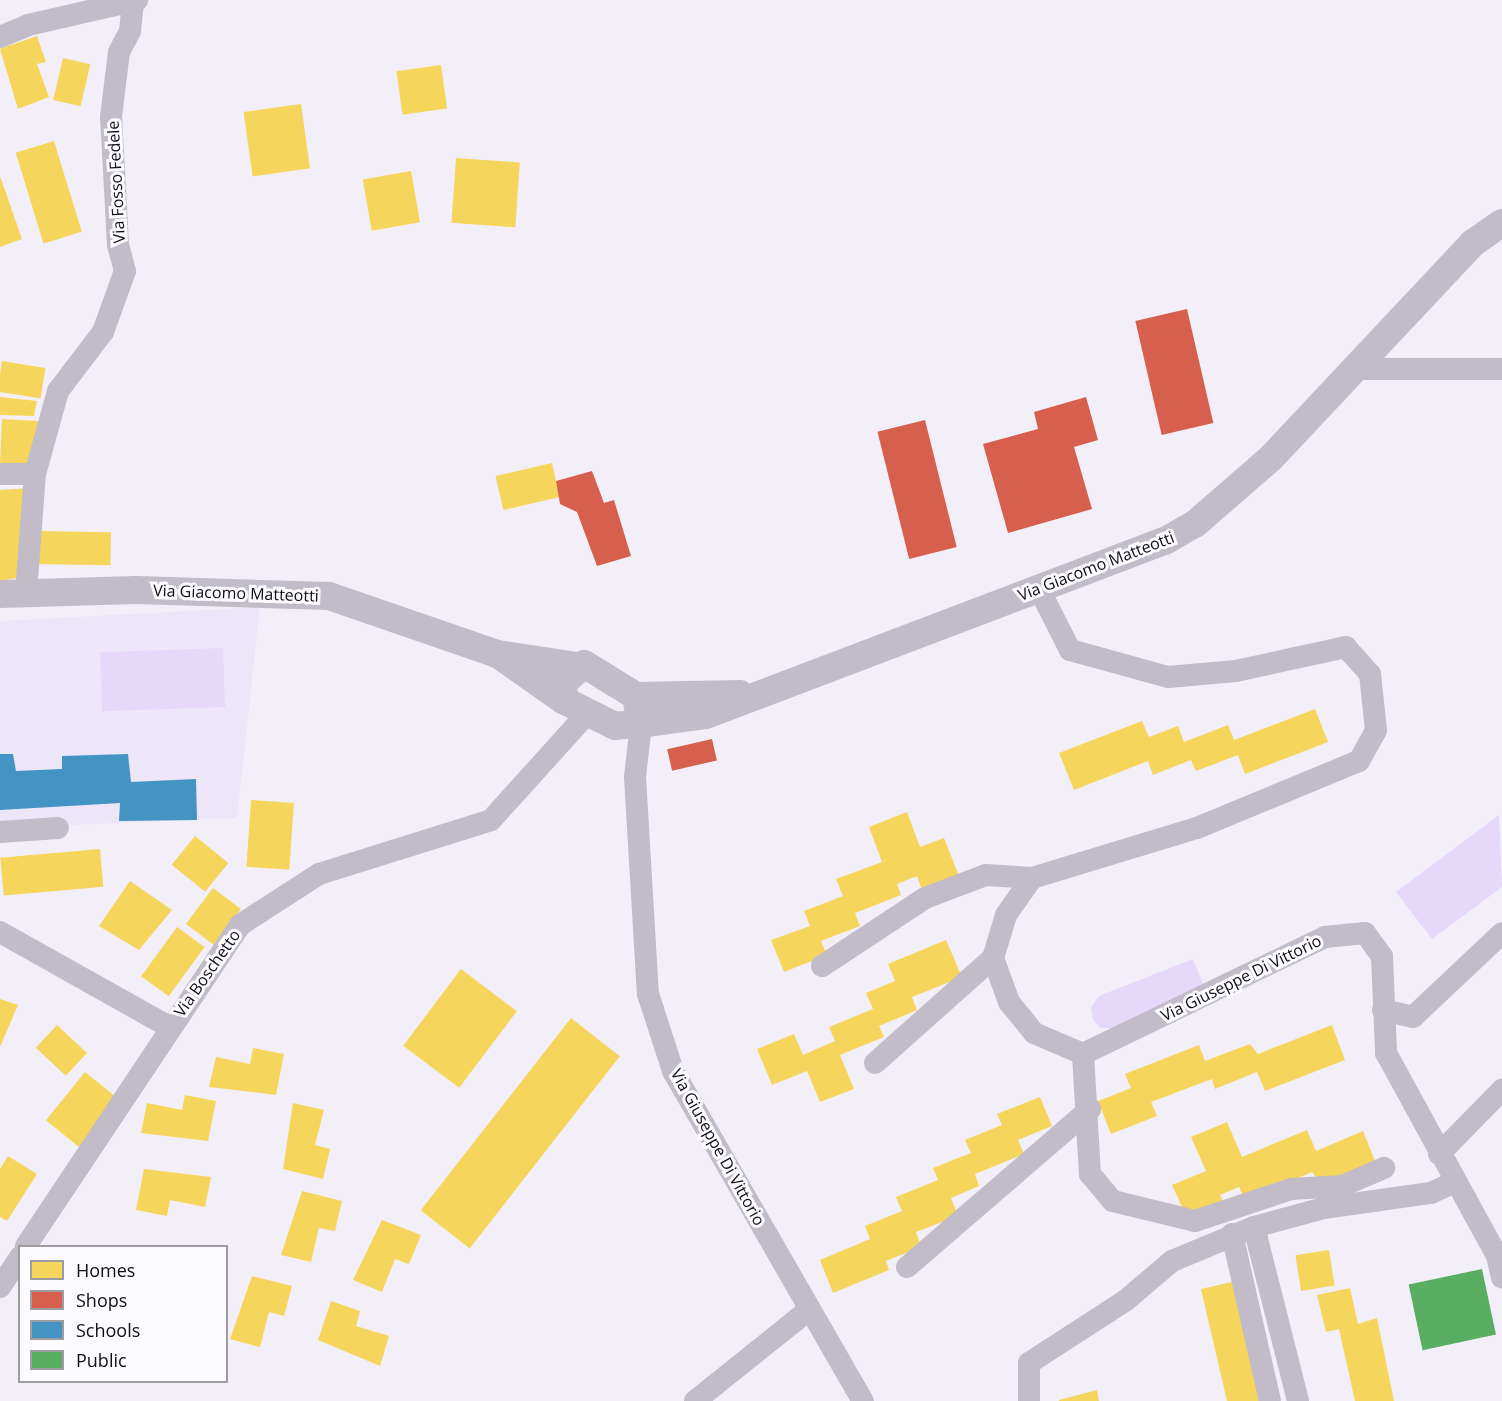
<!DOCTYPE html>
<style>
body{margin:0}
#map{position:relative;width:1502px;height:1401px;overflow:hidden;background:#f3eff9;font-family:"Open Sans",sans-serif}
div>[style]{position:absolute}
.built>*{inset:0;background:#ede6f8}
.green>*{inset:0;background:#e6d8f8;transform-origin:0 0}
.homes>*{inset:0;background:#f6d55c;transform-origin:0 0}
.shops>*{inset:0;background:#d6604d;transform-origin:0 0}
.schools>*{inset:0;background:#4393c3}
.public>*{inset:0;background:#5aae61;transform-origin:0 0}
.minor>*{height:22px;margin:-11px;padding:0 11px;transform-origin:11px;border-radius:11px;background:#c1bcc7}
.tertiary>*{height:28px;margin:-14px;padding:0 14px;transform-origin:14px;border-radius:14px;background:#c1bcc7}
span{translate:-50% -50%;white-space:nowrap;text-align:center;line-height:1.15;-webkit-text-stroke:6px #fcfbff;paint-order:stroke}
.street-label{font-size:16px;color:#100e13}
.legend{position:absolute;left:18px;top:1245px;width:210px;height:138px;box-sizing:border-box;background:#fcfbff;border:2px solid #9e9ca1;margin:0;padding:8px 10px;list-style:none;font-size:18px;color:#100e13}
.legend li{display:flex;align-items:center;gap:12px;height:30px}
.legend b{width:30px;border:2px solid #9e9ca1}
</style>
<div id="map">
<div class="built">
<div style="clip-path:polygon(260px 607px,237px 818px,0 828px,0 621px)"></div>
</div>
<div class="green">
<div style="left:223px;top:648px;width:59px;height:123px;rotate:88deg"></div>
<div style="clip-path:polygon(1499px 815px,1502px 887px,1432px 939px,1396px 892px)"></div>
<div style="clip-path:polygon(1193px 959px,1206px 991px,1113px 1028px,1100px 1028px,1093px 1019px,1091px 1008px,1099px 996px)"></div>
</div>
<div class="homes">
<div style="clip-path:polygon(37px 36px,46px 62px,37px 64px,49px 97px,18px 109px,0 49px)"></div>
<div style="left:63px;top:58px;width:28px;height:43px;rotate:13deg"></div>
<div style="left:441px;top:65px;width:44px;height:45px;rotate:82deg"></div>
<div style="left:301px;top:104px;width:65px;height:58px;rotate:82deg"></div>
<div style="left:54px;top:141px;width:95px;height:40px;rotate:73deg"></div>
<div style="left:456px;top:158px;width:64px;height:65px;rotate:4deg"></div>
<div style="left:411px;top:171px;width:52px;height:49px;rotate:80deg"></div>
<div style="clip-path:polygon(0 176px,22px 239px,0 247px)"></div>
<div style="left:2px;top:361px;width:44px;height:31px;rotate:9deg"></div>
<div style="clip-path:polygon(0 397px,37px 401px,34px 416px,0 415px)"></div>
<div style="clip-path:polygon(2px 419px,38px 421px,31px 465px,0 463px)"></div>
<div style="left:552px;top:463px;width:35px;height:58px;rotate:77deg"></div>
<div style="clip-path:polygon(31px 488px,23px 577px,0 581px,0 490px)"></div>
<div style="left:35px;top:531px;width:76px;height:33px;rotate:1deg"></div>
<div style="clip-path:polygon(1315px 709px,1328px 742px,1245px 774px,1238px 755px,1196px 771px,1191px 760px,1153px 775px,1148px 761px,1074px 790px,1059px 753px,1142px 721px,1149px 737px,1178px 726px,1184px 742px,1228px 725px,1234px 740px)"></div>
<div style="left:294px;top:803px;width:67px;height:43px;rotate:94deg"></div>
<div style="clip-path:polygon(907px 812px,920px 847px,944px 838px,959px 876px,922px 890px,917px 876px,897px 884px,901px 895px,855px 913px,860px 926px,821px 941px,827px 955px,784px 972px,771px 940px,810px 926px,804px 911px,843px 896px,836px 879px,882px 862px,869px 827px)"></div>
<div style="left:195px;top:836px;width:43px;height:37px;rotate:39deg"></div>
<div style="left:100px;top:849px;width:38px;height:100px;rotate:85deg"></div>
<div style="clip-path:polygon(130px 881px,172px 910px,139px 950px,99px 926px)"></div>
<div style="left:213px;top:888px;width:35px;height:45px;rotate:37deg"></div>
<div style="left:177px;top:927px;width:34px;height:61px;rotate:36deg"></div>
<div style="clip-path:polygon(946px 940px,962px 977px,912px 997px,917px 1010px,879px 1026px,884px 1037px,840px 1055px,854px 1089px,820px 1102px,807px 1071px,772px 1085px,757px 1049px,794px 1034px,803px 1055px,835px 1041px,829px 1027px,873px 1009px,866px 993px,895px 981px,888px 964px)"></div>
<div style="left:461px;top:969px;width:70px;height:96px;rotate:37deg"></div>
<div style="clip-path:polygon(0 999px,18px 1005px,0 1047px)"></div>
<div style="left:571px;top:1018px;width:62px;height:244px;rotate:38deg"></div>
<div style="left:57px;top:1025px;width:41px;height:31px;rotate:43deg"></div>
<div style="clip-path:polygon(1332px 1025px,1345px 1060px,1265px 1091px,1257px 1072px,1215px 1089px,1212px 1079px,1151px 1102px,1157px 1116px,1111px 1134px,1098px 1101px,1131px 1088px,1125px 1074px,1199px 1045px,1205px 1061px,1250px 1044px,1258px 1054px)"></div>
<div style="clip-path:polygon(253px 1048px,284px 1054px,276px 1095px,209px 1087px,216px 1057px,250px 1064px)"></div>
<div style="left:85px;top:1072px;width:43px;height:62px;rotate:39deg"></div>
<div style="clip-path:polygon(185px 1095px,216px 1101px,208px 1141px,141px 1133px,147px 1103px,182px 1110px)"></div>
<div style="clip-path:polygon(1040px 1097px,1052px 1126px,1018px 1140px,1024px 1154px,975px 1174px,979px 1186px,951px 1198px,958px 1216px,916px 1232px,921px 1247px,886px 1261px,889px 1270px,833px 1293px,820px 1260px,870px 1239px,865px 1226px,902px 1211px,896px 1197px,938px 1180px,933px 1168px,971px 1153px,965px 1140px,1002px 1125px,997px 1114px)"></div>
<div style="clip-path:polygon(293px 1103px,324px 1110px,315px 1145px,330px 1149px,323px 1179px,283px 1169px)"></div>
<div style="clip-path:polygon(1227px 1122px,1242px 1157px,1307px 1130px,1316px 1151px,1363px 1131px,1375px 1161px,1321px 1184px,1312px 1172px,1245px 1201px,1239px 1187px,1220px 1195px,1224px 1203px,1187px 1218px,1172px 1185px,1206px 1171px,1191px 1137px)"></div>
<div style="clip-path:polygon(8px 1156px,37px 1174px,7px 1221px,0 1217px,0 1169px)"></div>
<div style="clip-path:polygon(144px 1169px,211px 1177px,205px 1207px,170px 1200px,167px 1216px,136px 1210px)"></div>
<div style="clip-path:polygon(302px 1191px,342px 1201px,335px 1231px,319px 1228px,311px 1262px,281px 1255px)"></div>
<div style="clip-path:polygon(382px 1220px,421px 1235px,409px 1264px,395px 1259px,382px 1292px,353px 1280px)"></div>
<div style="left:1329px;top:1250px;width:36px;height:34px;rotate:81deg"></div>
<div style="clip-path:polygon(252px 1276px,292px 1286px,284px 1316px,269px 1312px,260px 1347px,230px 1339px)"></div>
<div style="clip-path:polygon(1236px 1281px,1260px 1401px,1227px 1401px,1201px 1289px)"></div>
<div style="clip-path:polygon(1350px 1288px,1358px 1324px,1377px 1318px,1394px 1401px,1355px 1401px,1339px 1329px,1326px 1332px,1317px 1295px)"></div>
<div style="clip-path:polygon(331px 1301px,360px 1311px,356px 1326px,389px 1336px,380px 1366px,318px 1340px)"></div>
<div style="clip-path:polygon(1097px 1390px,1099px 1401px,1059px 1401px,1059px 1400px)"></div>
</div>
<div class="shops">
<div style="left:1187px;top:309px;width:117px;height:53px;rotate:77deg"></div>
<div style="clip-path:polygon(1086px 397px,1098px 440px,1074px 447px,1092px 509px,1008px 533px,983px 444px,1038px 429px,1034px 412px)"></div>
<div style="left:925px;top:420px;width:131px;height:49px;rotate:76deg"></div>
<div style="clip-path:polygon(592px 471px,604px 503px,614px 500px,631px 556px,597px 566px,577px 512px,560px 504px,556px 481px)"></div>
<div style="left:712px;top:739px;width:22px;height:46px;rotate:77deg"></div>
</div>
<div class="schools">
<div style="clip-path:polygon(0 754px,13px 754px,16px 771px,62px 769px,62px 756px,128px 754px,131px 782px,196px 779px,197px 820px,119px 821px,120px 803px,0 810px)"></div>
</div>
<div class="public">
<div style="left:1482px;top:1269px;width:67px;height:75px;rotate:78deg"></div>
</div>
<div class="minor">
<div style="left:0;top:37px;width:30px;rotate:-23deg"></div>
<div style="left:28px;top:25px;width:112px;rotate:-12.9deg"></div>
<div style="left:1354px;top:369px;width:148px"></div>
<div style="left:0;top:474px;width:35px"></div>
<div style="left:26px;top:593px;width:119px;rotate:-85.7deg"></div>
<div style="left:35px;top:474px;width:86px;rotate:-74.5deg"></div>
<div style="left:58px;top:391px;width:74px;rotate:-52.7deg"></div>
<div style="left:103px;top:332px;width:65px;rotate:-70.2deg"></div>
<div style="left:125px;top:271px;width:27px;rotate:-105deg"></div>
<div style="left:118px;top:245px;width:128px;rotate:-93.1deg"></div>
<div style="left:111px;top:117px;width:65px;rotate:-83deg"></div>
<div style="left:119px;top:52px;width:24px;rotate:-62deg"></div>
<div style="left:130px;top:31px;width:28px;rotate:-84deg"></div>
<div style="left:641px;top:724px;width:53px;rotate:96.5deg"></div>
<div style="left:635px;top:777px;width:217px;rotate:86.6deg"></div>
<div style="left:648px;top:994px;width:81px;rotate:72deg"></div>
<div style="left:673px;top:1071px;width:381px;rotate:60.1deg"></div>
<div style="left:0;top:832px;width:58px;rotate:-3.9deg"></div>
<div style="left:1032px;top:878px;width:45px;rotate:125.1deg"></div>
<div style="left:1006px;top:915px;width:45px;rotate:106.8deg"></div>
<div style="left:993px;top:958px;width:47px;rotate:70deg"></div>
<div style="left:1009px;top:1002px;width:40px;rotate:51deg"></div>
<div style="left:1034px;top:1033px;width:53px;rotate:23.2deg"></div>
<div style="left:1083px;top:1054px;width:269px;rotate:-25.8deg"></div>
<div style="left:1325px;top:937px;width:40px;rotate:-5.7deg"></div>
<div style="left:1365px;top:933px;width:29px;rotate:54deg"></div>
<div style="left:1382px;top:956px;width:97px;rotate:87.6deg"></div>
<div style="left:1386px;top:1053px;width:231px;rotate:61.3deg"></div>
<div style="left:1497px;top:1256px;width:22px;rotate:77deg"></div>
<div style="left:0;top:932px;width:194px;rotate:29.3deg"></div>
<div style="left:822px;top:966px;width:123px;rotate:-33.4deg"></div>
<div style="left:925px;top:898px;width:65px;rotate:-20.7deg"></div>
<div style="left:986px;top:875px;width:46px;rotate:3.7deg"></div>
<div style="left:1032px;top:878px;width:172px;rotate:-16.9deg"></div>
<div style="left:1197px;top:828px;width:175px;rotate:-22.5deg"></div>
<div style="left:1359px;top:761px;width:35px;rotate:-61deg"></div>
<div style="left:1376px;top:730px;width:56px;rotate:-96.1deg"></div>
<div style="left:1370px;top:674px;width:36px;rotate:-132deg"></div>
<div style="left:1346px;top:647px;width:113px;rotate:167.7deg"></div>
<div style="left:1236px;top:671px;width:68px;rotate:175deg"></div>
<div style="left:1168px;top:677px;width:102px;rotate:-164.6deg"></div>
<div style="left:1070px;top:650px;width:68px;rotate:-116.9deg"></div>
<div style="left:1383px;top:1010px;width:31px;rotate:13deg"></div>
<div style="left:1413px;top:1017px;width:122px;rotate:-43.3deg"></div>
<div style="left:1083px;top:1054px;width:120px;rotate:86.7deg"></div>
<div style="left:1090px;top:1174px;width:35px;rotate:50deg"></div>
<div style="left:1113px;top:1201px;width:84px;rotate:13.7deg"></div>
<div style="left:1195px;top:1221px;width:101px;rotate:-18.4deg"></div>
<div style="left:1291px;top:1189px;width:51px;rotate:-3.4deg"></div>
<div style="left:1342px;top:1186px;width:46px;rotate:-23.2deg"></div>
<div style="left:875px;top:1063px;width:158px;rotate:-41.7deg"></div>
<div style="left:1439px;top:1154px;width:90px;rotate:-45.5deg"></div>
<div style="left:1254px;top:1227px;width:179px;rotate:75.8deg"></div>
<div style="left:1232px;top:1234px;width:171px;rotate:77.2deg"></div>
<div style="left:26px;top:1246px;width:386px;rotate:-56.3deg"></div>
<div style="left:240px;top:925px;width:94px;rotate:-32.8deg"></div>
<div style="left:319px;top:874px;width:180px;rotate:-17.4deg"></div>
<div style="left:491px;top:820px;width:140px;rotate:-47.9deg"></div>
<div style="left:907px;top:1267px;width:242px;rotate:-40.8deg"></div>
<div style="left:0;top:1287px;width:36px;rotate:-56deg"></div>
<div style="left:695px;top:1401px;width:147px;rotate:-38.7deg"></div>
<div style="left:1029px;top:1401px;width:38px;rotate:-90deg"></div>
<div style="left:1029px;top:1363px;width:114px;rotate:-32.9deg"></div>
<div style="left:1125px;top:1301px;width:62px;rotate:-40.4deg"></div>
<div style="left:1172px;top:1261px;width:89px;rotate:-22.5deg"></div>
<div style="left:1254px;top:1227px;width:73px;rotate:-15.2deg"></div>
<div style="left:1324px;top:1208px;width:108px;rotate:-8deg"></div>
<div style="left:1431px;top:1193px;width:26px;rotate:-25deg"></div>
</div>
<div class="tertiary">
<div style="left:0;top:594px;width:136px;rotate:-1.7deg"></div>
<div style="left:136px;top:590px;width:193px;rotate:1.8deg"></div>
<div style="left:329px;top:596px;width:178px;rotate:19deg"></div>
<div style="left:497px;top:654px;width:81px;rotate:8.5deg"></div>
<div style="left:499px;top:655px;width:78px;rotate:35.1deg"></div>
<div style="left:584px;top:664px;width:61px;rotate:31.6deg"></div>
<div style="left:636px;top:696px;width:28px;rotate:80deg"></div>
<div style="left:641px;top:724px;width:26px;rotate:176deg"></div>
<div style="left:615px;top:726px;width:58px;rotate:-153.4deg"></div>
<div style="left:563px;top:700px;width:18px;rotate:-87deg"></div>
<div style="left:564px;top:682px;width:27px;rotate:-42deg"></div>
<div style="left:636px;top:696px;width:104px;rotate:-1.1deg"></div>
<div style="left:641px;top:724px;width:66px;rotate:-7.9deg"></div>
<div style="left:706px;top:715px;width:491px;rotate:-20.8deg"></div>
<div style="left:1165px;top:541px;width:34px;rotate:-30deg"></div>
<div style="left:1195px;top:524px;width:101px;rotate:-41deg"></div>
<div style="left:1271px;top:458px;width:295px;rotate:-46.8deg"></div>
<div style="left:1473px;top:243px;width:35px;rotate:-35deg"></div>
</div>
<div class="street-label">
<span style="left:116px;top:182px;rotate:-93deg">Via Fosso Fedele</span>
<span style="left:1096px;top:566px;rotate:-21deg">Via Giacomo Matteotti</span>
<span style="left:236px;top:593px;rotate:2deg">Via Giacomo Matteotti</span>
<span style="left:207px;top:973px;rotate:-55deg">Via Boschetto</span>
<span style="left:1241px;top:978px;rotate:-26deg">Via Giuseppe Di Vittorio</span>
<span style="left:718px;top:1147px;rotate:61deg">Via Giuseppe Di Vittorio</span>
</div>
<ul class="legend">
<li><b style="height:16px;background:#f6d55c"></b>Homes</li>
<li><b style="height:16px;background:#d6604d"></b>Shops</li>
<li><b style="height:16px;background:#4393c3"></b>Schools</li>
<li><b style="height:16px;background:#5aae61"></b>Public</li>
</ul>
</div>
